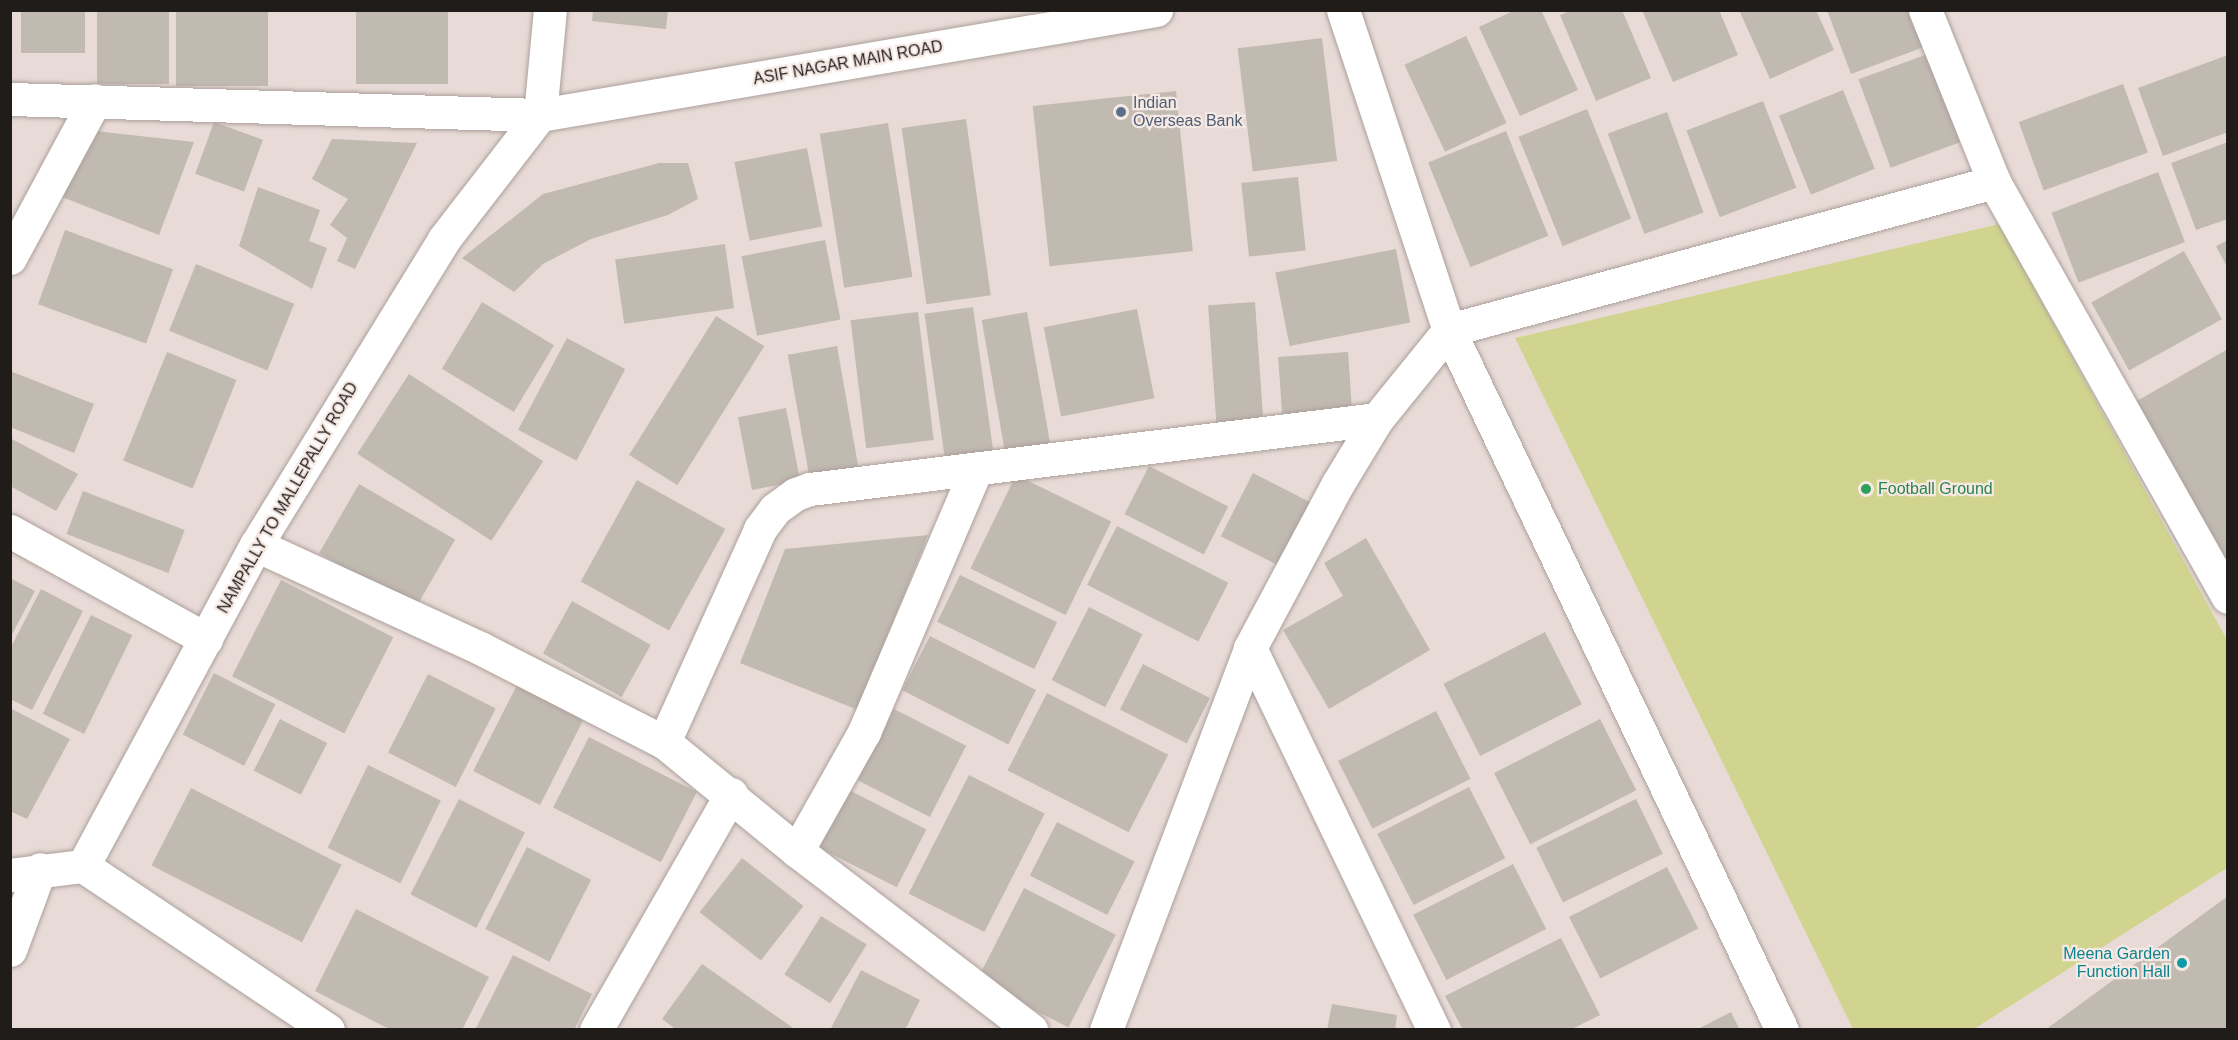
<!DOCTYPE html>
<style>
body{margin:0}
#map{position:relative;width:2238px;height:1040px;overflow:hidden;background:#e8dbd7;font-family:Arial,sans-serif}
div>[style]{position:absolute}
.green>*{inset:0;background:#d0d48f}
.building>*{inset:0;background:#c1bab1;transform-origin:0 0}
.roads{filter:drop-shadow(0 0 2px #aca09b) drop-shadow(0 0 2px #aca09b)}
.minor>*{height:33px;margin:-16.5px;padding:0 16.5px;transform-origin:16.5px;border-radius:16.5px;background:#fff}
.tertiary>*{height:33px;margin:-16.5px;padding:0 16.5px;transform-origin:16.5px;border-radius:16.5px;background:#fff}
.dots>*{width:16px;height:16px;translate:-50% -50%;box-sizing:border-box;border:3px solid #f6e9e4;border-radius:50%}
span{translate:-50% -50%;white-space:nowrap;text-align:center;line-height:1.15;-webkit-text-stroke:4.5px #f6e9e4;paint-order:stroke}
.street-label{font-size:16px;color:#201c1a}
.service-label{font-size:16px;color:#4e5e75}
.left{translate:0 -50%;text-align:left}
.leisure-label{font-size:16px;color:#27864d}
.culture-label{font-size:16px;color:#0d838f}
.right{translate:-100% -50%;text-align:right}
.frame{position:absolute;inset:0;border:12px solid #201c1a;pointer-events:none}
</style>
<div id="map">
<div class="green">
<div style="clip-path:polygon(1999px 224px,2227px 640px,2227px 868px,1974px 1029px,1853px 1029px,1515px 338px)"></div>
</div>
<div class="building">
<div style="left:21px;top:10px;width:64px;height:43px"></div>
<div style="left:97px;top:10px;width:72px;height:74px"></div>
<div style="left:176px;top:10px;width:92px;height:76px"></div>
<div style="left:356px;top:10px;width:92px;height:74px"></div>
<div style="clip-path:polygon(593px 10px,668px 10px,666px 29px,592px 21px)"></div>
<div style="clip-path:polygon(1515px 10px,1541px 10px,1578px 90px,1520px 116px,1479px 27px)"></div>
<div style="clip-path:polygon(1572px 10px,1622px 10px,1651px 78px,1596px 101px,1560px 15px)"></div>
<div style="clip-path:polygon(1642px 10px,1719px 10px,1738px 55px,1673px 82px)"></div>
<div style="clip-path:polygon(1739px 10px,1816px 10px,1834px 50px,1770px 79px)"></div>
<div style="clip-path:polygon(1827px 10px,1910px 10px,1924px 47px,1851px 74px)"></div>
<div style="left:1466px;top:36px;width:96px;height:68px;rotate:65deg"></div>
<div style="left:1322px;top:38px;width:124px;height:85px;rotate:83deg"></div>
<div style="left:1928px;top:54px;width:94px;height:74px;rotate:70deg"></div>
<div style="clip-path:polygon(2228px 55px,2228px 132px,2163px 156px,2138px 88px)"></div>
<div style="left:2123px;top:84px;width:73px;height:111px;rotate:70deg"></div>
<div style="left:1843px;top:90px;width:85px;height:69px;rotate:68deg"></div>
<div style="left:1176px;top:91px;width:161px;height:144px;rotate:84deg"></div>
<div style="left:1763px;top:101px;width:93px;height:82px;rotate:69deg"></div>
<div style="left:1587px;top:109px;width:118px;height:74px;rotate:68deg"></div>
<div style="left:1667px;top:112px;width:107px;height:63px;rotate:70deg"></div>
<div style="left:966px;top:119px;width:178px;height:65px;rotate:82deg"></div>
<div style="left:214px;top:122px;width:52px;height:55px;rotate:20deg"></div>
<div style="left:888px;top:123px;width:156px;height:69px;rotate:81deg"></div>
<div style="clip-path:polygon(86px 130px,194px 142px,159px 235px,62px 197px)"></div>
<div style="left:1506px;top:131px;width:113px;height:84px;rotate:68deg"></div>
<div style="clip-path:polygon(332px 139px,417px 143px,355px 269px,337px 261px,347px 238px,330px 225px,348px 199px,312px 179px)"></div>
<div style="clip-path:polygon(2228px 142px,2228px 219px,2196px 230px,2171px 163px)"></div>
<div style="left:807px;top:148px;width:80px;height:74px;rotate:79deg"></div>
<div style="clip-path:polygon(659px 163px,688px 163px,698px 199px,668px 215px,591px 239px,543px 264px,514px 292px,462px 258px,543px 194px)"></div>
<div style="left:2158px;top:172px;width:75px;height:114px;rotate:69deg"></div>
<div style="left:1298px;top:177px;width:74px;height:57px;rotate:84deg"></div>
<div style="clip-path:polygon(258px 187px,320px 210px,309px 241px,327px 248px,312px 289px,239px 246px)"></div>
<div style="left:65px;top:230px;width:115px;height:79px;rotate:20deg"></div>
<div style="left:825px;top:240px;width:81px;height:85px;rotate:79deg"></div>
<div style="clip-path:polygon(2228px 240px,2228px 269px,2216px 246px)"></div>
<div style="left:725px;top:244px;width:65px;height:111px;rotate:82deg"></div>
<div style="left:1396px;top:249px;width:75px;height:123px;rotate:79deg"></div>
<div style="left:2184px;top:251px;width:78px;height:106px;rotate:61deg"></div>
<div style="left:196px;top:264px;width:106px;height:72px;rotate:22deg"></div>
<div style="left:482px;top:302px;width:84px;height:78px;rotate:31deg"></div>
<div style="left:1255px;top:302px;width:131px;height:47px;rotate:86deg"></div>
<div style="left:973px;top:307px;width:149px;height:49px;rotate:82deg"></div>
<div style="left:1137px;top:309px;width:91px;height:95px;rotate:79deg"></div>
<div style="left:918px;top:312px;width:129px;height:68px;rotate:83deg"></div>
<div style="left:1027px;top:312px;width:139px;height:46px;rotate:80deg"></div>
<div style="left:716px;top:316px;width:57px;height:164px;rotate:32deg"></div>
<div style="left:567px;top:338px;width:66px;height:104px;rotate:28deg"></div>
<div style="left:837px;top:346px;width:123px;height:50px;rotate:80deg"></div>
<div style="clip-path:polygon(2228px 349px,2228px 580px,2128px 406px)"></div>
<div style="left:167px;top:352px;width:75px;height:117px;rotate:22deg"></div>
<div style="left:1348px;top:352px;width:69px;height:70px;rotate:86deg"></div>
<div style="clip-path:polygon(10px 371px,94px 404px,74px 453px,10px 427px)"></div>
<div style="left:409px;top:374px;width:160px;height:95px;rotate:33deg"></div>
<div style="left:786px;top:408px;width:74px;height:49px;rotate:79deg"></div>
<div style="clip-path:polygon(10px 438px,78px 474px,56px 511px,10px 486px)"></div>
<div style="left:1149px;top:466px;width:89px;height:54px;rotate:27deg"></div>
<div style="left:1253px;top:473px;width:73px;height:71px;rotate:27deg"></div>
<div style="left:1016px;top:475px;width:106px;height:104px;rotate:26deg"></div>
<div style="left:637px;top:480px;width:101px;height:116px;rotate:29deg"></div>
<div style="left:359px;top:484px;width:111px;height:80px;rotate:30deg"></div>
<div style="left:83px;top:491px;width:109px;height:46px;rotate:21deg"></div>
<div style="left:1117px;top:526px;width:125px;height:66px;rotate:27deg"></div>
<div style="clip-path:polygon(928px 535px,858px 710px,740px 663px,785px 549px)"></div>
<div style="clip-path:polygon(1366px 538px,1430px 650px,1329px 709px,1283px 630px,1343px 596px,1324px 563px)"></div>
<div style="left:960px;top:575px;width:108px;height:52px;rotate:26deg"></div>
<div style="clip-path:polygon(10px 578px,35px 591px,10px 638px)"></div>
<div style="left:281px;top:580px;width:126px;height:108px;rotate:27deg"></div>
<div style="clip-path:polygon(41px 589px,83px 611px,32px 710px,10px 699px,10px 649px)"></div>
<div style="left:572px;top:601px;width:90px;height:60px;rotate:29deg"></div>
<div style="left:1089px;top:607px;width:60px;height:82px;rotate:27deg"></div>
<div style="left:91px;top:615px;width:46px;height:110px;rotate:26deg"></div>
<div style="left:1545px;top:632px;width:81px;height:114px;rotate:63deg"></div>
<div style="left:930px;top:636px;width:119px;height:61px;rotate:27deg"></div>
<div style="left:1143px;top:664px;width:75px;height:51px;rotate:27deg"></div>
<div style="left:214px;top:673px;width:69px;height:69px;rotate:27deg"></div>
<div style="left:428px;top:674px;width:76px;height:88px;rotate:27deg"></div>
<div style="left:519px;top:681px;width:75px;height:101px;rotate:27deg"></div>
<div style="left:1047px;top:693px;width:136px;height:87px;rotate:27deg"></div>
<div style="clip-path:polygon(10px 708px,70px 739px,27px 819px,10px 811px)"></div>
<div style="left:894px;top:709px;width:81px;height:80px;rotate:27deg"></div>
<div style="left:1436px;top:711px;width:76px;height:110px;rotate:63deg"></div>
<div style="left:280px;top:719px;width:53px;height:58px;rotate:27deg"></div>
<div style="left:1600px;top:719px;width:80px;height:119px;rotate:63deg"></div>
<div style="left:589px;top:737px;width:121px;height:79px;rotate:27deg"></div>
<div style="left:368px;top:765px;width:81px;height:92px;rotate:26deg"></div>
<div style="left:969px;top:775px;width:85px;height:133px;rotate:27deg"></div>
<div style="left:1469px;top:787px;width:80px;height:103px;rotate:63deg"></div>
<div style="left:191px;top:788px;width:169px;height:87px;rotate:27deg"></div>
<div style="left:847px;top:789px;width:89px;height:65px;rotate:27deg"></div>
<div style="left:459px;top:799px;width:74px;height:107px;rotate:27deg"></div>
<div style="left:1636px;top:799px;width:61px;height:111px;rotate:64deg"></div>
<div style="left:1057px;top:822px;width:87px;height:60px;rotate:27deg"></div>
<div style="left:527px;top:847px;width:72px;height:92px;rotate:27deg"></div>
<div style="left:742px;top:858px;width:78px;height:69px;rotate:38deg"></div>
<div style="left:1513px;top:864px;width:73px;height:112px;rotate:63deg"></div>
<div style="left:1667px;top:867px;width:69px;height:110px;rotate:63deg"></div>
<div style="left:1024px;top:888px;width:103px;height:104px;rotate:27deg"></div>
<div style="clip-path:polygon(2228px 896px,2228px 1030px,2045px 1030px)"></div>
<div style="clip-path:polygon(356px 909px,489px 977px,462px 1030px,391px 1030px,315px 991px)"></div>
<div style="left:821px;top:916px;width:54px;height:69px;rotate:32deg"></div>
<div style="clip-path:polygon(1561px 938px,1600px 1015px,1570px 1030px,1463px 1030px,1445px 996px)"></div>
<div style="clip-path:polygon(513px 955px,592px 994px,574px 1030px,475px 1030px)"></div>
<div style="clip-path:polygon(702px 964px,796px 1030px,677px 1030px,662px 1019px)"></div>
<div style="clip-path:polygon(861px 970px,920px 1000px,905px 1030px,830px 1030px)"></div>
<div style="clip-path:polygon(1332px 1004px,1397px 1015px,1395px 1030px,1327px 1030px)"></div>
<div style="clip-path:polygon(1731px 1012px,1740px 1030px,1696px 1030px)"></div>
</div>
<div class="roads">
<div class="minor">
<div style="left:1343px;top:10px;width:337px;rotate:71.7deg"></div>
<div style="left:1449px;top:330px;width:775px;rotate:64.56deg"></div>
<div style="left:1925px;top:10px;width:185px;rotate:68.1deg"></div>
<div style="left:1994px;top:182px;width:476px;rotate:60.6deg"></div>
<div style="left:10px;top:99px;width:530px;rotate:1.73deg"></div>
<div style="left:10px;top:258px;width:179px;rotate:-61.7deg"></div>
<div style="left:10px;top:531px;width:224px;rotate:28.9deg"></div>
<div style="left:256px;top:545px;width:249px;rotate:24.7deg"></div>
<div style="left:482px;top:649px;width:204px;rotate:27.1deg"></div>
<div style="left:664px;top:742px;width:172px;rotate:39.3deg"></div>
<div style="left:797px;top:851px;width:295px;rotate:37.4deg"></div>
<div style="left:1250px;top:648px;width:424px;rotate:64.3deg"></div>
<div style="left:664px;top:742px;width:234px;rotate:-65.7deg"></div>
<div style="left:760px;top:529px;width:25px;rotate:-53deg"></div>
<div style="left:775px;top:509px;width:26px;rotate:-36deg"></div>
<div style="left:796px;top:494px;width:15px;rotate:-20deg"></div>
<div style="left:810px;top:489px;width:571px;rotate:-7.04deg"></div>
<div style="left:797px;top:851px;width:137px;rotate:-60.6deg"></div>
<div style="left:864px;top:732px;width:283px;rotate:-66.9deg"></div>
<div style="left:10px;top:950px;width:86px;rotate:-69.7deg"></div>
<div style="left:596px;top:1030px;width:272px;rotate:-60.2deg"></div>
<div style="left:1106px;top:1030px;width:408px;rotate:-69.3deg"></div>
<div style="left:1250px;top:648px;width:185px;rotate:-61.9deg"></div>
<div style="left:1337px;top:485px;width:77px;rotate:-58.8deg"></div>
<div style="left:1377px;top:419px;width:114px;rotate:-51deg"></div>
<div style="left:1449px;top:330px;width:565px;rotate:-15.19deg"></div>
</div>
<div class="tertiary">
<div style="left:540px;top:115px;width:625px;rotate:-9.67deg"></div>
<div style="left:540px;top:115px;width:105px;rotate:-84.6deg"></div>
<div style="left:83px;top:866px;width:295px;rotate:33.8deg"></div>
<div style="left:10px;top:875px;width:74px;rotate:-7deg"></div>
<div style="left:83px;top:866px;width:365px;rotate:-61.7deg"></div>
<div style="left:256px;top:545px;width:359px;rotate:-58.4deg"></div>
<div style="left:444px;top:239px;width:157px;rotate:-52.3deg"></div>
</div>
</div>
<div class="dots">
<div style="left:1121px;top:112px;background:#5c6f8a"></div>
<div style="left:1866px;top:489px;background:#2e9e5b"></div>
<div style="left:2182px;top:963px;background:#0f9aa8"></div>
</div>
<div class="street-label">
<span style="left:848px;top:63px;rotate:-10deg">ASIF NAGAR MAIN ROAD</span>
<span style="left:288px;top:498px;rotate:-60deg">NAMPALLY TO MALLEPALLY ROAD</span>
</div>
<div class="service-label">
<span class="left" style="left:1133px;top:112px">Indian<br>Overseas Bank</span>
</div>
<div class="leisure-label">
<span class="left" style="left:1878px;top:489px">Football Ground</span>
</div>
<div class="culture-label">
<span class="right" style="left:2170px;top:963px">Meena Garden<br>Function Hall</span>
</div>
<div class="frame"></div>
</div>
